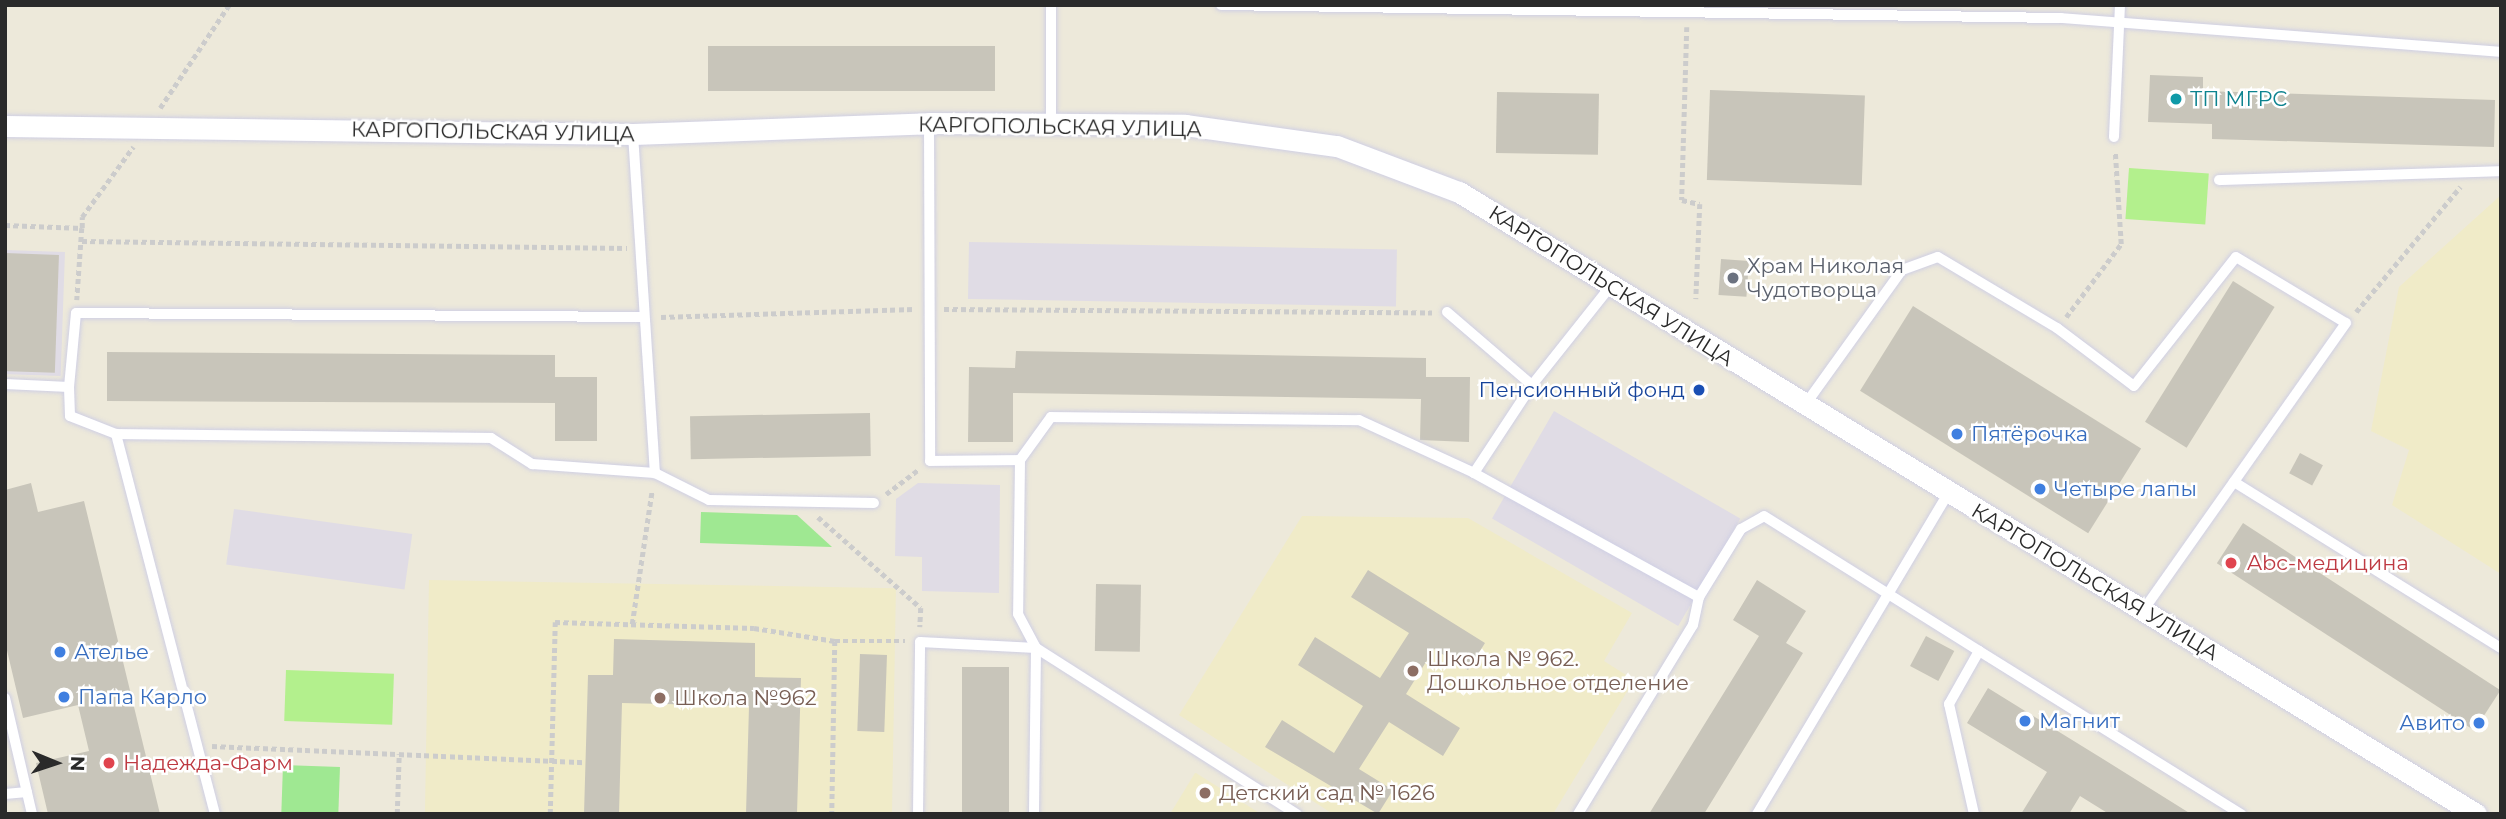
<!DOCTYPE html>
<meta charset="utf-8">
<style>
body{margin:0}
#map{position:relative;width:2506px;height:819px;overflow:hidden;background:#ede9da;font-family:Montserrat,sans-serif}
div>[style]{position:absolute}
.industrial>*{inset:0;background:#e0dce5;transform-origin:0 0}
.education>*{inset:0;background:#f0ebc8;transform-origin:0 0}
.green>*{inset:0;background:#9fe892;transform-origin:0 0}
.pitch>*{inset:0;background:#b3f08d;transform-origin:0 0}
.building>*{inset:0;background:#c8c5ba;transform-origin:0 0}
.path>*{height:4.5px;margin-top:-2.25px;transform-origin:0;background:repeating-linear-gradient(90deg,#ccc 0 5px,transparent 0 8.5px)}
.roads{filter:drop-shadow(0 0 2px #cfcfe4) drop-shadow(0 0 2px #cfcfe4)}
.lane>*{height:10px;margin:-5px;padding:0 5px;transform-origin:5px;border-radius:5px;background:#fff}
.street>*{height:21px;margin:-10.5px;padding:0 10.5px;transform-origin:10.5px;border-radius:10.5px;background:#fff}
.dots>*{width:19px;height:19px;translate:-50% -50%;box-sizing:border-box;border:4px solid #fff;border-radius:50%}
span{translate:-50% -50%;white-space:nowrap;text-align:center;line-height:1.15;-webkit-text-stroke:5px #fff;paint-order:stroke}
.culture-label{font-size:21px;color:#0d838f}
.left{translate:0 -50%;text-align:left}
.street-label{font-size:21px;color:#2a2a2a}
.worship-label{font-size:21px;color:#5b616d}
.transit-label{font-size:21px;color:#164399}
.right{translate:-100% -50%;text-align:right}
.shop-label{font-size:21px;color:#366cbe}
.health-label{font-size:21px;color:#be3a42}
.education-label{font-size:21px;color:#785e54}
.frame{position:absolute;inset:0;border:7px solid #2a2a2a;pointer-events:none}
.north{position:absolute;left:21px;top:728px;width:70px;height:70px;-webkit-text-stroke:5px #fff;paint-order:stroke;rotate:92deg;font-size:19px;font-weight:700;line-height:28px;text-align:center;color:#2a2a2a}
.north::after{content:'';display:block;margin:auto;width:24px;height:32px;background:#2a2a2a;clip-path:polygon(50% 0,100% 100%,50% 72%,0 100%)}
</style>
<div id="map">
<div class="industrial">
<div style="left:969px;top:242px;width:428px;height:57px;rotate:1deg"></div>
<div style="left:5px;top:250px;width:60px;height:124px;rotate:2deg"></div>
<div style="left:1554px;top:411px;width:215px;height:124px;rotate:30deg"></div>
<div style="clip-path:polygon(918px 483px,1000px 485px,999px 593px,922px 591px,922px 557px,895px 556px,896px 499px)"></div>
<div style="left:234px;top:509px;width:180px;height:56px;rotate:8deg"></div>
</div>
<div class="education">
<div style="clip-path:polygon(2501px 195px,2501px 574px,2392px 505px,2409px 450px,2371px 431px,2399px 287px)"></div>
<div style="clip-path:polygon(1302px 516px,1468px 518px,1632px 613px,1604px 661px,1634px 680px,1553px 814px,1333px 814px,1179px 715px)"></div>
<div style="left:429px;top:580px;width:467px;height:234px;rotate:1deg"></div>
<div style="clip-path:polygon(1195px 773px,1196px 773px,1261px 814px,1170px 814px)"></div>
</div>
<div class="green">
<div style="clip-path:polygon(701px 512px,797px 515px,832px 547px,700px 543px)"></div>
<div style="left:283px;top:765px;width:57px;height:49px;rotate:2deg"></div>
</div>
<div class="pitch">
<div style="left:2129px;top:168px;width:80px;height:51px;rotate:4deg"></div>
<div style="left:286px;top:670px;width:108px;height:51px;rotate:2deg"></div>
</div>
<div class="building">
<div style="left:708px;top:46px;width:287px;height:45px"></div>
<div style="clip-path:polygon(2150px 75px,2203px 77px,2203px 91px,2495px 100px,2494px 147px,2212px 139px,2212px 124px,2148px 122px)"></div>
<div style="left:1710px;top:90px;width:155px;height:90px;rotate:2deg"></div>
<div style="left:1497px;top:92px;width:102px;height:61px;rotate:1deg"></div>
<div style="left:5px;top:253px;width:54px;height:118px;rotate:2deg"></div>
<div style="left:1721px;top:259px;width:28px;height:36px;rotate:4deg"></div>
<div style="left:2233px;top:281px;width:49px;height:166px;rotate:32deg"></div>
<div style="left:1913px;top:306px;width:269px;height:100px;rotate:32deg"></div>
<div style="clip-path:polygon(1016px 351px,1426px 358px,1426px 377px,1470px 377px,1469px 442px,1420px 440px,1421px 399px,1013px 393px,1013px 442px,968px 442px,969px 367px,1015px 368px)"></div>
<div style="clip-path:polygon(107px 352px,555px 355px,555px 377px,597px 377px,597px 441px,555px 441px,555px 403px,107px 401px)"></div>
<div style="left:870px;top:413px;width:43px;height:180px;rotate:89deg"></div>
<div style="left:2300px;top:453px;width:26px;height:23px;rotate:28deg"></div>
<div style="clip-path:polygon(31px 483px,38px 512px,84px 501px,160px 814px,48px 814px,36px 763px,89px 751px,78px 705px,23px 718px,5px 642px,5px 490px)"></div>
<div style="left:2243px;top:523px;width:307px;height:48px;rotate:33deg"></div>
<div style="clip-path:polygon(1368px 570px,1485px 643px,1468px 670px,1434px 649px,1406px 694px,1460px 728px,1443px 756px,1389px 722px,1359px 769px,1393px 790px,1378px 814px,1265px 747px,1282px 720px,1334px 753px,1363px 706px,1298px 665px,1315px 637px,1380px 678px,1409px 633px,1351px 597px)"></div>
<div style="clip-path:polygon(1757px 580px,1806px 611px,1786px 643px,1803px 653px,1704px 814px,1649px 814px,1759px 636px,1733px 620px)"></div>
<div style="left:1096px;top:584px;width:45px;height:67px;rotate:1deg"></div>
<div style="left:1926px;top:636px;width:32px;height:34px;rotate:28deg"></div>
<div style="clip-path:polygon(614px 639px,755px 643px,755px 677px,801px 678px,797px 814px,746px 814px,749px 706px,622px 703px,619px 814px,584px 814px,588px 675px,613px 675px)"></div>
<div style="left:860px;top:654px;width:27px;height:77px;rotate:2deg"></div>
<div style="left:962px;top:667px;width:47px;height:147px"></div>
<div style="clip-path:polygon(1988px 688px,2103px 759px,2191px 814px,2109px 814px,2080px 796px,2069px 814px,2021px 814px,2047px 772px,1967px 723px)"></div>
</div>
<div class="path">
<div style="left:1687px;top:27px;width:173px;rotate:91.7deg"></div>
<div style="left:1682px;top:200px;width:18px;rotate:13deg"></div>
<div style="left:1700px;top:204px;width:95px;rotate:92.4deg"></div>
<div style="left:160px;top:108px;width:124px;rotate:-56.2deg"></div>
<div style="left:5px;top:225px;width:77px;rotate:2.2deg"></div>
<div style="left:82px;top:228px;width:72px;rotate:94deg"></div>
<div style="left:82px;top:228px;width:11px;rotate:-90deg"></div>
<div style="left:82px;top:217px;width:87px;rotate:-53.9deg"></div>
<div style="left:82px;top:241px;width:545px;rotate:0.74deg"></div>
<div style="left:944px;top:309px;width:488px;rotate:0.4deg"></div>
<div style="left:2356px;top:312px;width:163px;rotate:-50.2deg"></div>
<div style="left:661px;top:317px;width:253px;rotate:-1.8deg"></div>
<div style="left:2066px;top:317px;width:91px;rotate:-53deg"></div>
<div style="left:2121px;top:244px;width:92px;rotate:-93.7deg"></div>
<div style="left:886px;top:494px;width:40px;rotate:-37deg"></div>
<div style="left:818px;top:517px;width:137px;rotate:41.5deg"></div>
<div style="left:921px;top:608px;width:19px;rotate:93deg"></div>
<div style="left:632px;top:624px;width:135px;rotate:-81.5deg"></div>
<div style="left:835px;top:641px;width:70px"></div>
<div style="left:212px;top:746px;width:373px;rotate:2.5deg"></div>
<div style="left:397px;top:814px;width:60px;rotate:-88.1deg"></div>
<div style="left:550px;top:814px;width:192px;rotate:-88.5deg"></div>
<div style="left:555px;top:622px;width:199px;rotate:1.7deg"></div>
<div style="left:754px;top:628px;width:82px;rotate:9.1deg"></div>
<div style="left:835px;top:641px;width:173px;rotate:91deg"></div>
</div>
<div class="roads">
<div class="lane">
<div style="left:1221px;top:5px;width:840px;rotate:0.89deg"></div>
<div style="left:2061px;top:18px;width:441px;rotate:4.4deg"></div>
<div style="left:929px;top:123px;width:338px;rotate:89.8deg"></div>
<div style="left:930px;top:461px;width:90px;rotate:-0.6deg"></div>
<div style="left:1020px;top:460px;width:154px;rotate:90.7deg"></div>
<div style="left:1018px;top:614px;width:38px;rotate:62deg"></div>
<div style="left:1036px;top:648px;width:166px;rotate:90.7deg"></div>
<div style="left:1051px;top:125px;width:120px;rotate:-90deg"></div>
<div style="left:633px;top:134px;width:340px;rotate:86.3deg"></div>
<div style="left:655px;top:473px;width:60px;rotate:26.6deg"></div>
<div style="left:709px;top:500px;width:165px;rotate:1deg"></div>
<div style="left:2114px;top:137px;width:132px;rotate:-87.4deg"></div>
<div style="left:2219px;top:180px;width:282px;rotate:-1.8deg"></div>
<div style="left:1447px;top:312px;width:112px;rotate:40.7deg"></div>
<div style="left:1532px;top:385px;width:125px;rotate:-51.5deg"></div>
<div style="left:5px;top:384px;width:64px;rotate:2.7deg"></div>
<div style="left:69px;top:387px;width:74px;rotate:-84.6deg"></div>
<div style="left:76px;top:313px;width:568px;rotate:0.4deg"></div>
<div style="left:69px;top:387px;width:29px;rotate:88deg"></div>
<div style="left:70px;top:416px;width:49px;rotate:21.4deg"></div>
<div style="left:116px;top:434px;width:393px;rotate:75.4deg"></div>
<div style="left:1805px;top:405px;width:166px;rotate:-54.3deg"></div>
<div style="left:1902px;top:270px;width:38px;rotate:-20deg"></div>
<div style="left:1938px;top:257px;width:139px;rotate:30.8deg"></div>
<div style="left:2057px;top:328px;width:96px;rotate:37deg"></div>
<div style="left:2134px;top:386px;width:164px;rotate:-51.7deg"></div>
<div style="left:2236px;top:257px;width:128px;rotate:31deg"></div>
<div style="left:2346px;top:323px;width:352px;rotate:125.2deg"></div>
<div style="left:116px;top:434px;width:375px;rotate:0.6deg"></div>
<div style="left:491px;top:438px;width:49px;rotate:32.4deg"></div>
<div style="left:532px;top:464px;width:123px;rotate:4.2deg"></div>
<div style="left:1020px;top:460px;width:53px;rotate:-54.2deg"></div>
<div style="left:1051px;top:417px;width:308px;rotate:0.6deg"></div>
<div style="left:1359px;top:420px;width:127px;rotate:24.7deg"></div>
<div style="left:1474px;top:473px;width:105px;rotate:-56.6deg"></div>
<div style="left:1474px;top:473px;width:257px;rotate:28.9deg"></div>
<div style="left:2234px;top:482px;width:314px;rotate:31.9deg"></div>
<div style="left:1979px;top:651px;width:309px;rotate:31.9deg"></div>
<div style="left:5px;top:698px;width:119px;rotate:76.9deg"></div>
<div style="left:5px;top:794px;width:22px;rotate:-5deg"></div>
<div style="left:918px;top:814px;width:172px;rotate:-89.3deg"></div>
<div style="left:920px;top:642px;width:116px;rotate:3deg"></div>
<div style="left:1036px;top:648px;width:309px;rotate:32.5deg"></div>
<div style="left:1578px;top:814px;width:221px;rotate:-58.7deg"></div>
<div style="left:1693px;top:625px;width:29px;rotate:-78deg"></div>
<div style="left:1699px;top:597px;width:80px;rotate:-58.3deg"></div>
<div style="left:1741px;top:529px;width:26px;rotate:-29deg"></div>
<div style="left:1764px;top:516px;width:254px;rotate:32.1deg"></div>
<div style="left:1979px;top:651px;width:61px;rotate:119.5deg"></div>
<div style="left:1949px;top:704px;width:113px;rotate:77.2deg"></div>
<div style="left:1757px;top:814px;width:373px;rotate:-59.2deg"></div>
</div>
<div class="street">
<div style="left:5px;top:126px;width:628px;rotate:0.73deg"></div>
<div style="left:633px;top:134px;width:296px;rotate:-2.1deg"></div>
<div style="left:929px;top:123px;width:256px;rotate:0.4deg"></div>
<div style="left:1185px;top:125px;width:153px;rotate:7.9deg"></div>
<div style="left:1337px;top:146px;width:130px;rotate:20.7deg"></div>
<div style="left:1459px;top:192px;width:1192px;rotate:31.45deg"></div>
</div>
</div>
<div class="dots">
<div style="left:2176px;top:99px;background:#0f9aa8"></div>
<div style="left:1733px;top:278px;background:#6b7280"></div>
<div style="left:1699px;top:390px;background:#1a4fb4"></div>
<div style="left:1957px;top:434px;background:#3f7fe0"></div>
<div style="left:2040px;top:489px;background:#3f7fe0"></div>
<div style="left:2231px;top:563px;background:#e0444e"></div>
<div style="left:60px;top:652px;background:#3f7fe0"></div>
<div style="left:1413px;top:671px;background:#8d6e63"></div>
<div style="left:64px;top:697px;background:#3f7fe0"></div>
<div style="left:660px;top:698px;background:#8d6e63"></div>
<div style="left:2025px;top:721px;background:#3f7fe0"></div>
<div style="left:2479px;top:723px;background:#3f7fe0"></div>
<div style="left:109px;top:763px;background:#e0444e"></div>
<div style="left:1205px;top:793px;background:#8d6e63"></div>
</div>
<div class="culture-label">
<span class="left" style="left:2190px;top:99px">ТП МГРС</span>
</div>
<div class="street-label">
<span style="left:1060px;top:127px;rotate:1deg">КАРГОПОЛЬСКАЯ УЛИЦА</span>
<span style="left:493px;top:132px;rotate:1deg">КАРГОПОЛЬСКАЯ УЛИЦА</span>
<span style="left:1611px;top:286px;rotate:32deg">КАРГОПОЛЬСКАЯ УЛИЦА</span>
<span style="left:2095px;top:582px;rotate:31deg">КАРГОПОЛЬСКАЯ УЛИЦА</span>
</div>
<div class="worship-label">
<span class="left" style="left:1747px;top:278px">Храм Николая<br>Чудотворца</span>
</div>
<div class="transit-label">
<span class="right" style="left:1685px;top:390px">Пенсионный фонд</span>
</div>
<div class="shop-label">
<span class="left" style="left:1971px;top:434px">Пятёрочка</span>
<span class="left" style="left:2054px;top:489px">Четыре лапы</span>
<span class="left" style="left:74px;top:652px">Ателье</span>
<span class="left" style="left:78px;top:697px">Папа Карло</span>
<span class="left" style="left:2039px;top:721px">Магнит</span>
<span class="right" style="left:2465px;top:723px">Авито</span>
</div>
<div class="health-label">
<span class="left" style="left:2247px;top:563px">Abc-медицина</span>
<span class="left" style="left:123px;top:763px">Надежда-Фарм</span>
</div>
<div class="education-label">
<span class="left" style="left:1427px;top:671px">Школа № 962.<br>Дошкольное отделение</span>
<span class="left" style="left:674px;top:698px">Школа №962</span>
<span class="left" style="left:1219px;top:793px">Детский сад № 1626</span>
</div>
<div class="frame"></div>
<div class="north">N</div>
</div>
